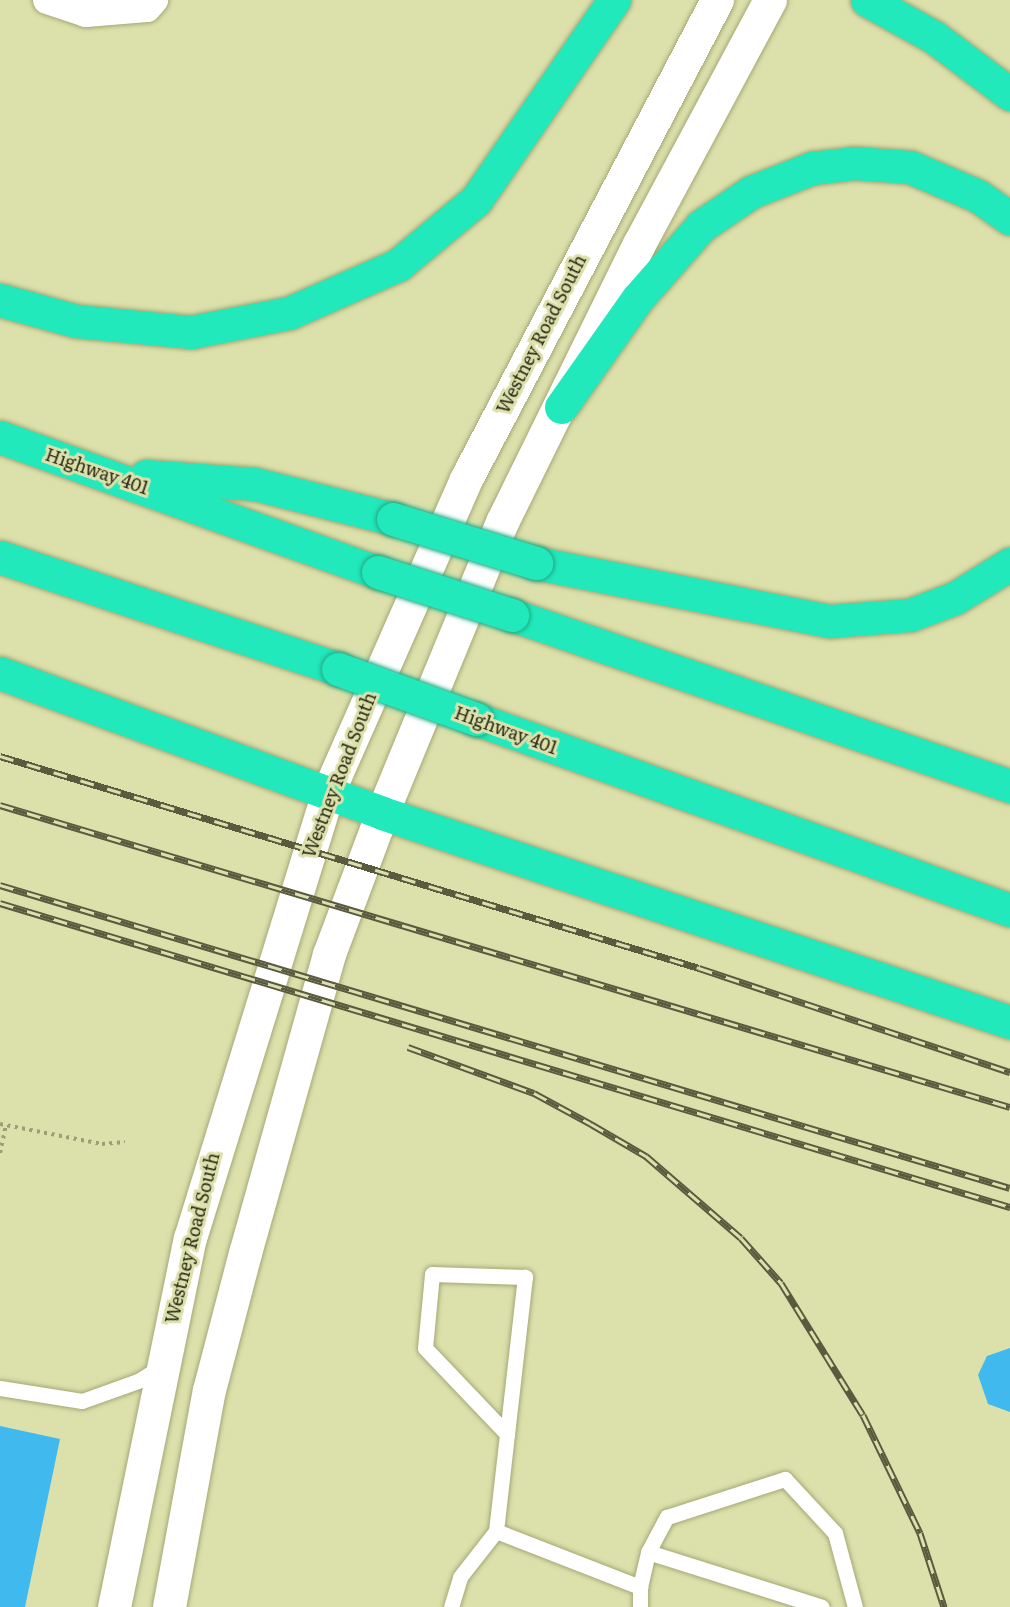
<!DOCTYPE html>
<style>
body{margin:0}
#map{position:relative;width:1010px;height:1607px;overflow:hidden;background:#dce0ab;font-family:Literata,serif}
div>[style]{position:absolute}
.building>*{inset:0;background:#40b9ee}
.path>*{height:4px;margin-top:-2px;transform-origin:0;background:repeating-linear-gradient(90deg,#9c9f76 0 3px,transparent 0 7.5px)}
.roads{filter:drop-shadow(0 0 2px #a5a876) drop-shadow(0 0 2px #a5a876)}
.lane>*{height:15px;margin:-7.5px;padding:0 7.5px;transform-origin:7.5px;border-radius:7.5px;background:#fff}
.street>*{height:28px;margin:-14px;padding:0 14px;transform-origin:14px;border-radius:14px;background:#fff}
.secondary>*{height:33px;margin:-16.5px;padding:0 16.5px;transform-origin:16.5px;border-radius:16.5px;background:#fff}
.highway>*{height:33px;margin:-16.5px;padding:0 16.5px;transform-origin:16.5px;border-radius:16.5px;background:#21e9bb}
.rail>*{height:7px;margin-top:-3.5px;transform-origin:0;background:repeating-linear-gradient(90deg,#dce0ab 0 14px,#595a3e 0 28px);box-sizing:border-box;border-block:2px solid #595a3e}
.bridges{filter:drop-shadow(0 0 2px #25a782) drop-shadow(0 0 2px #25a782)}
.highway-bridge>*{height:33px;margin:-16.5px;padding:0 16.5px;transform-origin:16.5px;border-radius:16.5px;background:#21e9bb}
span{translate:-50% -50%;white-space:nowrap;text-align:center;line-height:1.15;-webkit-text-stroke:6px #dce0ab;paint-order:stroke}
.street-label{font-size:18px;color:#2c2d19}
</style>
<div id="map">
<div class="building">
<div style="clip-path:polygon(1010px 1348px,1010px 1412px,988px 1404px,978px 1375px,987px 1356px)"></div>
<div style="clip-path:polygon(0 1426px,60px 1439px,25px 1607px,0 1607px)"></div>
</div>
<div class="path">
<div style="left:0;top:1124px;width:104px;rotate:11.1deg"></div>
<div style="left:102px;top:1144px;width:23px;rotate:-5deg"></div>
<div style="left:0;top:1153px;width:29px;rotate:-78deg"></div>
</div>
<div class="roads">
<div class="lane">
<div style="left:0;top:1388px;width:83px;rotate:9deg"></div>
<div style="left:82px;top:1401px;width:59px;rotate:-19.7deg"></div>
<div style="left:138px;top:1381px;width:26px;rotate:-32deg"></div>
<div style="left:496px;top:1531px;width:155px;rotate:21.3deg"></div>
<div style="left:640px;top:1587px;width:36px;rotate:-77deg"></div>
<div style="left:648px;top:1552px;width:40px;rotate:-62deg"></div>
<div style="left:667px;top:1517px;width:124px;rotate:-17.9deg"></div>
<div style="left:785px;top:1479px;width:74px;rotate:47.2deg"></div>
<div style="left:835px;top:1533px;width:77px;rotate:74.9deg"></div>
<div style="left:648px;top:1552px;width:182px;rotate:17.5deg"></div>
<div style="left:451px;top:1607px;width:31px;rotate:-73deg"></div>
<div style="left:460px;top:1577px;width:58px;rotate:-52deg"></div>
<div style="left:496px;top:1531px;width:256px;rotate:-83.5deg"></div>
<div style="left:525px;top:1277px;width:93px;rotate:-178.2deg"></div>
<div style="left:432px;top:1274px;width:74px;rotate:95.4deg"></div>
<div style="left:425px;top:1348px;width:119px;rotate:46.4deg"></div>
<div style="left:640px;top:1607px;width:20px;rotate:-90deg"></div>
</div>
<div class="street">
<div style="left:47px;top:0;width:41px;rotate:18.4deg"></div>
<div style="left:86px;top:13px;width:61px;rotate:-4.7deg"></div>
<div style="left:147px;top:8px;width:11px;rotate:-49deg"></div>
</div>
<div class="secondary">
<div style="left:114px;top:1607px;width:377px;rotate:-78.4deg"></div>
<div style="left:190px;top:1238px;width:467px;rotate:-72.8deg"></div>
<div style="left:328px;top:792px;width:342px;rotate:-66.2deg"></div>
<div style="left:466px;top:479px;width:541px;rotate:-62.35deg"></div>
<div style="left:169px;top:1607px;width:221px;rotate:-79.6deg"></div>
<div style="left:209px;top:1390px;width:142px;rotate:-75.3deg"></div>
<div style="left:245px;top:1253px;width:311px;rotate:-74.3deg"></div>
<div style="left:329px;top:954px;width:151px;rotate:-69.4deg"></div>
<div style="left:382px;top:813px;width:315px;rotate:-67.6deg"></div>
<div style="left:502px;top:522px;width:310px;rotate:-63.8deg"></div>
<div style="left:639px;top:244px;width:277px;rotate:-61.8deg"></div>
</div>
<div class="highway">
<div style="left:867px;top:0;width:77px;rotate:28.9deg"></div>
<div style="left:934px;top:37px;width:95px;rotate:36.9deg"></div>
<div style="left:0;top:300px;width:79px;rotate:15.4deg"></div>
<div style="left:76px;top:321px;width:116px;rotate:5.5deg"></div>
<div style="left:191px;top:332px;width:100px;rotate:-11deg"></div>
<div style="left:289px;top:313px;width:119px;rotate:-23.8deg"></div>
<div style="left:398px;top:265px;width:102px;rotate:-39.8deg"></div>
<div style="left:476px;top:200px;width:243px;rotate:-55.4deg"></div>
<div style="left:561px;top:407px;width:133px;rotate:-54.8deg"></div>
<div style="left:638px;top:298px;width:96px;rotate:-48.8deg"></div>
<div style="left:701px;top:226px;width:60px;rotate:-34.2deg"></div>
<div style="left:751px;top:192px;width:66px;rotate:-21.5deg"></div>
<div style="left:812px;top:168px;width:42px;rotate:-6.8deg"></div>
<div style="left:854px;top:163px;width:56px;rotate:4.1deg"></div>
<div style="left:910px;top:167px;width:74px;rotate:23.1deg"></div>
<div style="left:978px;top:196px;width:39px;rotate:35deg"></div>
<div style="left:0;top:437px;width:401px;rotate:19.7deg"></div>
<div style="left:146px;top:476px;width:109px;rotate:4.2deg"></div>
<div style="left:255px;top:484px;width:142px;rotate:14.2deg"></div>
<div style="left:0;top:557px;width:356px;rotate:18.3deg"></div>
<div style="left:536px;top:563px;width:300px;rotate:11.2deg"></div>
<div style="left:830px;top:621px;width:80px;rotate:-4.3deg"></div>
<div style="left:910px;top:615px;width:48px;rotate:-20.7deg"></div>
<div style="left:955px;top:598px;width:65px;rotate:-31.7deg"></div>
<div style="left:512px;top:615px;width:527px;rotate:18.95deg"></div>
<div style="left:0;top:673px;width:407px;rotate:20.1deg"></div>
<div style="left:382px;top:813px;width:662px;rotate:18.41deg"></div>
<div style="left:476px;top:719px;width:567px;rotate:19.68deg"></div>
</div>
</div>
<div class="rail">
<div style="left:0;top:756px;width:730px;rotate:16.87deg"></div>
<div style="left:699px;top:968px;width:328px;rotate:18.5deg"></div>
<div style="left:0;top:805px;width:1054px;rotate:16.65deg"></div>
<div style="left:0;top:885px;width:1054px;rotate:16.7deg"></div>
<div style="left:0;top:903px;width:1055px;rotate:16.75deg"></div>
<div style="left:408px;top:1047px;width:134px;rotate:20.1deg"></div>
<div style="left:534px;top:1093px;width:65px;rotate:28.5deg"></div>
<div style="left:591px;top:1124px;width:64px;rotate:30.2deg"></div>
<div style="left:646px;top:1156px;width:125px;rotate:40.8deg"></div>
<div style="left:741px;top:1238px;width:60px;rotate:48.4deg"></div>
<div style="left:781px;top:1283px;width:155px;rotate:58.2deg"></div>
<div style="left:863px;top:1415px;width:131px;rotate:64.2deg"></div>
<div style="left:920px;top:1533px;width:78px;rotate:72deg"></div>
</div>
<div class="bridges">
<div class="highway-bridge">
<div style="left:393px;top:519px;width:150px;rotate:17.1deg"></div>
<div style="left:378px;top:572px;width:141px;rotate:17.8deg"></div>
<div style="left:338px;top:669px;width:147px;rotate:19.9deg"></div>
</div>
</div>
<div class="street-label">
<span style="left:541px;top:334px;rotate:-63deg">Westney Road South</span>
<span style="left:97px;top:471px;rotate:19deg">Highway 401</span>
<span style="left:506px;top:730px;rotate:20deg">Highway 401</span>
<span style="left:339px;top:775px;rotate:-69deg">Westney Road South</span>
<span style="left:192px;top:1238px;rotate:-76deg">Westney Road South</span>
</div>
</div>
